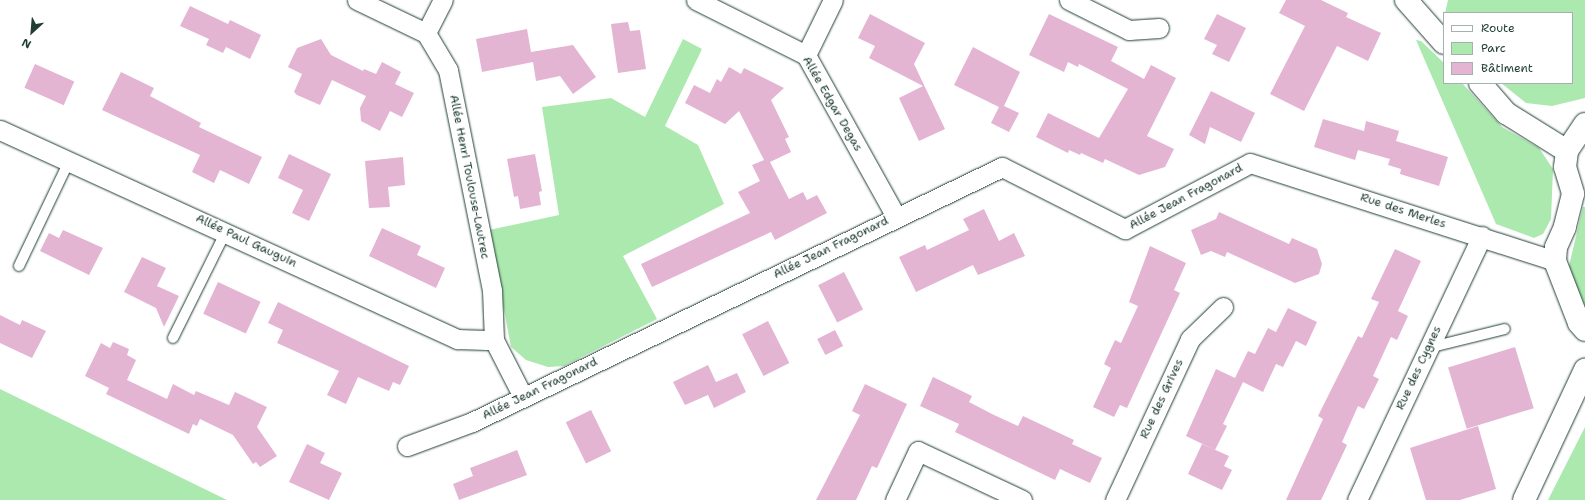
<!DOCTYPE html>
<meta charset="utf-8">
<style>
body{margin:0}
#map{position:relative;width:1585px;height:500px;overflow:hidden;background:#fff;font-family:"Shantell Sans",sans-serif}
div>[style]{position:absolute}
.green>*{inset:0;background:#abe9af}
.building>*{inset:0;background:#e4b4d3;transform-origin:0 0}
.roads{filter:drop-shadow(0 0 1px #1f3d34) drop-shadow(0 0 1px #1f3d34)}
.lane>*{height:10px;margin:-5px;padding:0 5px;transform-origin:5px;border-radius:5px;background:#fff}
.street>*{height:19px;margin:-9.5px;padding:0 9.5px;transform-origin:9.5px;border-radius:9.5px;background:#fff}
.secondary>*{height:22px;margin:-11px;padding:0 11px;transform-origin:11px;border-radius:11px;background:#fff}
span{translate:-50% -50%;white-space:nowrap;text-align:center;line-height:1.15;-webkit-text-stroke:3px #fff;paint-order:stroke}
.street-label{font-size:12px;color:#1f3d34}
.legend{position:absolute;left:1443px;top:12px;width:130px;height:72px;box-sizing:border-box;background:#fff;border:1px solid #a5b1ae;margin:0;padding:5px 7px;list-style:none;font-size:12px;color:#1f3d34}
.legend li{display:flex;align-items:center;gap:8px;height:20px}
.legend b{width:20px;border:1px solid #a5b1ae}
.north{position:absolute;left:12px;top:12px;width:40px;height:40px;-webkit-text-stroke:3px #fff;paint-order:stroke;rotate:206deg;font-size:11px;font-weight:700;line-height:16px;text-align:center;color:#1f3d34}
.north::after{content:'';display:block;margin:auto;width:14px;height:18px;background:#1f3d34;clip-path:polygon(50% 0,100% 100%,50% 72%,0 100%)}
</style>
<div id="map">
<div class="green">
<div style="clip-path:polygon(1448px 0,1585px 0,1585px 98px,1552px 106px,1526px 103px,1501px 83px,1572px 83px,1572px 13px,1445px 13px)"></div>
<div style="clip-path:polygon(683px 39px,702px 49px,665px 126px,698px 145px,724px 204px,623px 256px,657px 319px,564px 366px,548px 367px,526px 360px,511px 347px,489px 230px,559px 215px,542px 107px,611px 98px,645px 117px)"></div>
<div style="clip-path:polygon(1416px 40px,1421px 41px,1444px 63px,1444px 83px,1462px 83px,1502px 127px,1539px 148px,1553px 169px,1551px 219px,1543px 234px,1534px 238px,1496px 224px)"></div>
<div style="clip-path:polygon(1583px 207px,1585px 207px,1585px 312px,1577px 298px,1569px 266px)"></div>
<div style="clip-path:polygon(0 389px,227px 500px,0 500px)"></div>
<div style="clip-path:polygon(1585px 427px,1585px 500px,1548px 500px)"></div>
</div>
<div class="building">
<div style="clip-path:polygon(1286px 0,1321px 0,1348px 13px,1346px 17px,1381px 33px,1368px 61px,1337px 46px,1304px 111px,1270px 94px,1305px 26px,1279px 13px)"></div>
<div style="clip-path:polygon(190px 6px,228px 24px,230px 20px,261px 35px,250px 59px,226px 47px,223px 53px,206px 45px,209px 39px,180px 26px)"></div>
<div style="clip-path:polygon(870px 14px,925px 43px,914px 64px,945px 129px,919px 141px,899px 98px,923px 86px,869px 58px,875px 46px,858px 38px)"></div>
<div style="clip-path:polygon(1049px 14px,1118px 47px,1111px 61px,1144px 79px,1151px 65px,1176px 78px,1147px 136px,1174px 149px,1165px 167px,1139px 175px,1105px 159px,1103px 163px,1081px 153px,1080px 155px,1069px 150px,1068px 153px,1036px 137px,1048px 113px,1099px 138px,1128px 89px,1079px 64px,1078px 67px,1068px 62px,1064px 72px,1029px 55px)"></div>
<div style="clip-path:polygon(1217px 14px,1246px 28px,1229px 62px,1212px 54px,1217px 45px,1204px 39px)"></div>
<div style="clip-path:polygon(628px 22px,630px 31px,640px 30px,646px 69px,618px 73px,611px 24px)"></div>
<div style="clip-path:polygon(527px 29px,531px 52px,573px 45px,596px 77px,573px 94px,560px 76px,536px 81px,533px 62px,482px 72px,476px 39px)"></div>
<div style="clip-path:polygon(321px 39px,331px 55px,363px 71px,364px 69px,376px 74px,382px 62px,401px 72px,395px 84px,414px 93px,402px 117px,390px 111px,380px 131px,361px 121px,360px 108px,366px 96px,332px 80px,320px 105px,297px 95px,294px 92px,302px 74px,288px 67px,297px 48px)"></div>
<div style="clip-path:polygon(973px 47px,1020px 72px,1004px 106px,1019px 113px,1009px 132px,991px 123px,999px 107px,954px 85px)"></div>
<div style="left:35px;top:64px;width:43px;height:26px;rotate:24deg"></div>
<div style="clip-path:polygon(729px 67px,741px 74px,744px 68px,784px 88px,771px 100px,789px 137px,785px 139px,791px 152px,770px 162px,789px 199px,803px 192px,807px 200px,817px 195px,827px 213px,775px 240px,771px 232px,652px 287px,641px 264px,750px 213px,738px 192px,760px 181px,752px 165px,764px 160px,739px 111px,725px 124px,685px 103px,694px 85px,710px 93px,717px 79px,721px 82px)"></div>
<div style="clip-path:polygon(121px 72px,154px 88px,150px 96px,201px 123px,199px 127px,262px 157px,249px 184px,220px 170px,214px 183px,192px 172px,200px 155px,102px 110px)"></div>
<div style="clip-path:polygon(1211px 91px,1255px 113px,1241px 142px,1210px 127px,1205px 144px,1189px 135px)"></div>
<div style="clip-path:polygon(1323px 119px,1364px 131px,1366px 121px,1399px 131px,1396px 141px,1448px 157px,1439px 186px,1400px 174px,1401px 169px,1388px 165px,1390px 159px,1358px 150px,1355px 160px,1314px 147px)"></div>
<div style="clip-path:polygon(289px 154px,331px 174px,309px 221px,292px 213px,303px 190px,278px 178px)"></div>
<div style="clip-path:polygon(535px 154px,542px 191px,539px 192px,541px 205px,520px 209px,518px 196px,514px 197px,507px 159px)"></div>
<div style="clip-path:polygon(403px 157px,405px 185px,388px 187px,390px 207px,369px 208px,365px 161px)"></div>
<div style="clip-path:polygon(984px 209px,999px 241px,1014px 233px,1025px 256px,978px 275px,973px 265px,916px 292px,899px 257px,925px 245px,927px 250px,969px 230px,963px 219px)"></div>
<div style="clip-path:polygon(1219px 212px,1289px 244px,1292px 238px,1317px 249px,1322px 264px,1319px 274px,1295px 283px,1227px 252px,1225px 257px,1211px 251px,1201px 255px,1191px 230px,1216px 219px)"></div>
<div style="clip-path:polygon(382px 228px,421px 246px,417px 255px,445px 268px,436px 288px,369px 256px)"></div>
<div style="clip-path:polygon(63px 230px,103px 248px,89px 275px,40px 251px,49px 233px,59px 238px)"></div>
<div style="clip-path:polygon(1150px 246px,1186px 263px,1174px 290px,1180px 293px,1127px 408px,1120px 405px,1114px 417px,1093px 407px,1111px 368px,1104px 364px,1115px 340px,1121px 343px,1138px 306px,1129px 302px)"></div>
<div style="clip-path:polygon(1395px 249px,1421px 261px,1398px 311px,1408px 316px,1397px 340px,1391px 337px,1373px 376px,1379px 379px,1364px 409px,1358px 406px,1342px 442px,1347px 445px,1321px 500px,1286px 500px,1323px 419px,1318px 416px,1358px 336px,1362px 338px,1379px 302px,1371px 299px)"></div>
<div style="clip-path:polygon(142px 257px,166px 268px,157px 286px,179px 296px,164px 327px,156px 308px,124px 292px)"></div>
<div style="left:844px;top:272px;width:42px;height:29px;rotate:63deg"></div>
<div style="left:218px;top:282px;width:47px;height:35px;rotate:25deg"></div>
<div style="clip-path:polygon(278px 302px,409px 366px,400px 385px,393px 382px,389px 391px,358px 377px,346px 404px,327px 395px,339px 371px,277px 343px,283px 330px,268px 323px)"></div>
<div style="clip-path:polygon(1288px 308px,1317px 322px,1306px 346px,1296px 341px,1283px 367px,1276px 364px,1263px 392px,1243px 382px,1223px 424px,1227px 426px,1215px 450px,1186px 436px,1216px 369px,1235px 378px,1248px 351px,1255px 354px,1268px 328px,1276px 332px)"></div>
<div style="clip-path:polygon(0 315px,20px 325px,22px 320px,46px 331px,32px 358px,0 343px)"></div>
<div style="left:768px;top:321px;width:47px;height:29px;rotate:63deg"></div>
<div style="left:835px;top:330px;width:18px;height:20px;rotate:63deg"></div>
<div style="clip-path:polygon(113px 342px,129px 349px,127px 355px,136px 360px,127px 380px,167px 399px,173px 384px,194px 395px,196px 391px,229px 405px,235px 392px,267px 407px,257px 427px,277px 456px,260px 467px,256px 462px,253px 464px,233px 435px,200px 419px,197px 426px,193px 424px,189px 434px,106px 394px,109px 388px,85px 376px,101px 343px,110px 348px)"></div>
<div style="left:1515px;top:347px;width:64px;height:70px;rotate:73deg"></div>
<div style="clip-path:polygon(708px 365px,716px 382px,737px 373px,746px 392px,714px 408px,708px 395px,685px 405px,673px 382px)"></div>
<div style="clip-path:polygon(933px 377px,972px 396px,969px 402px,994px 415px,1018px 426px,1023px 416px,1074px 440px,1072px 444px,1102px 458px,1090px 483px,1060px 469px,1055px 480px,955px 432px,959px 424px,920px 406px)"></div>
<div style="clip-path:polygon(865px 384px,907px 404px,877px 468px,872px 466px,856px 500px,816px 500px,860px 415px,852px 411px)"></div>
<div style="left:591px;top:410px;width:46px;height:28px;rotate:64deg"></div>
<div style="clip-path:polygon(1478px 426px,1496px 489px,1460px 500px,1426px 500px,1410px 448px)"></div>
<div style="clip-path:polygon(307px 444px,325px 453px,320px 463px,342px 473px,329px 500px,289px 482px)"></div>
<div style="clip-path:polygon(1202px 444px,1229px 456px,1224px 466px,1232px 470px,1222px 490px,1188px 474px)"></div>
<div style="clip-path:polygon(517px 450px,527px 475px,459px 500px,453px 484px,473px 476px,470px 468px)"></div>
</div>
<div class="roads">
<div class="lane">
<div style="left:19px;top:266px;width:116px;rotate:-64.5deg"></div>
<div style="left:173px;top:338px;width:119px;rotate:-63.6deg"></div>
<div style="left:1428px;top:348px;width:79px;rotate:-13.9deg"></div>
</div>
<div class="street">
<div style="left:357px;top:0;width:76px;rotate:25.6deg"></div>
<div style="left:426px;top:33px;width:43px;rotate:59.3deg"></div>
<div style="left:448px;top:70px;width:224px;rotate:78.7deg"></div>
<div style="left:492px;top:290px;width:50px;rotate:87.7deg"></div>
<div style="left:494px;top:340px;width:64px;rotate:63deg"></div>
<div style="left:696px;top:0;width:123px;rotate:26.6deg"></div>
<div style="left:806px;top:55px;width:185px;rotate:60.9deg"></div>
<div style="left:1069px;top:0;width:67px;rotate:26.6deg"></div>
<div style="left:1129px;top:30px;width:30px;rotate:-4deg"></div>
<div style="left:426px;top:33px;width:37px;rotate:-63deg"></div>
<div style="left:806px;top:55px;width:61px;rotate:-63.9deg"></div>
<div style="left:0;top:130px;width:503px;rotate:24.58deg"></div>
<div style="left:457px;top:339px;width:37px;rotate:2deg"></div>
<div style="left:407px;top:446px;width:69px;rotate:-20.3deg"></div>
<div style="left:472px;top:422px;width:588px;rotate:-25.69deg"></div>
<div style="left:1002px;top:167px;width:138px;rotate:26.8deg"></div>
<div style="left:1125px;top:229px;width:141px;rotate:-27.8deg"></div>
<div style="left:1250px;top:163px;width:320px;rotate:17.8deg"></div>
<div style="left:895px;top:500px;width:54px;rotate:-64.9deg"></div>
<div style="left:918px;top:451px;width:115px;rotate:25.2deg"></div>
<div style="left:1115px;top:500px;width:178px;rotate:-65deg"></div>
<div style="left:1190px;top:339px;width:46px;rotate:-44.1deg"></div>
<div style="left:1357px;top:500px;width:292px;rotate:-64.7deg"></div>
</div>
<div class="secondary">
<div style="left:1406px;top:0;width:57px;rotate:48.5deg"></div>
<div style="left:1480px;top:83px;width:40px;rotate:49deg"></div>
<div style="left:1506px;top:113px;width:72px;rotate:31.9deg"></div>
<div style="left:1585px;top:124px;width:32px;rotate:124deg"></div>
<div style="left:1567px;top:151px;width:16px;rotate:97deg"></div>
<div style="left:1565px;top:167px;width:28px;rotate:73deg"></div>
<div style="left:1573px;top:194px;width:34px;rotate:104deg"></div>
<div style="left:1565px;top:227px;width:22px;rotate:114deg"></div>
<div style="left:1556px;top:247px;width:14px;rotate:94deg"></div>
<div style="left:1555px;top:261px;width:66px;rotate:68.8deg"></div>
<div style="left:1579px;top:323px;width:9px;rotate:49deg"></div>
<div style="left:1524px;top:500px;width:144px;rotate:-64.9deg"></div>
</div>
</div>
<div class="street-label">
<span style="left:832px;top:104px;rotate:60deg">Allée Edgar Degas</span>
<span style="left:469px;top:177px;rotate:79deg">Allée Henri Toulouse-Lautrec</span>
<span style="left:1186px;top:197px;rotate:-28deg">Allée Jean Fragonard</span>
<span style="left:1403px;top:211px;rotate:18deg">Rue des Merles</span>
<span style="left:246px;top:241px;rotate:25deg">Allée Paul Gauguin</span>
<span style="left:831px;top:248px;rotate:-26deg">Allée Jean Fragonard</span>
<span style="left:1419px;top:368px;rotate:-65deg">Rue des Cygnes</span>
<span style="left:540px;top:389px;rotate:-26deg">Allée Jean Fragonard</span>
<span style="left:1162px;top:399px;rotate:-65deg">Rue des Grives</span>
</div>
<ul class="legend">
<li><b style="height:5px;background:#fff"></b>Route</li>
<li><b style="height:11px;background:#abe9af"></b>Parc</li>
<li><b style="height:11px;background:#e4b4d3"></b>Bâtiment</li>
</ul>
<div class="north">N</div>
</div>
